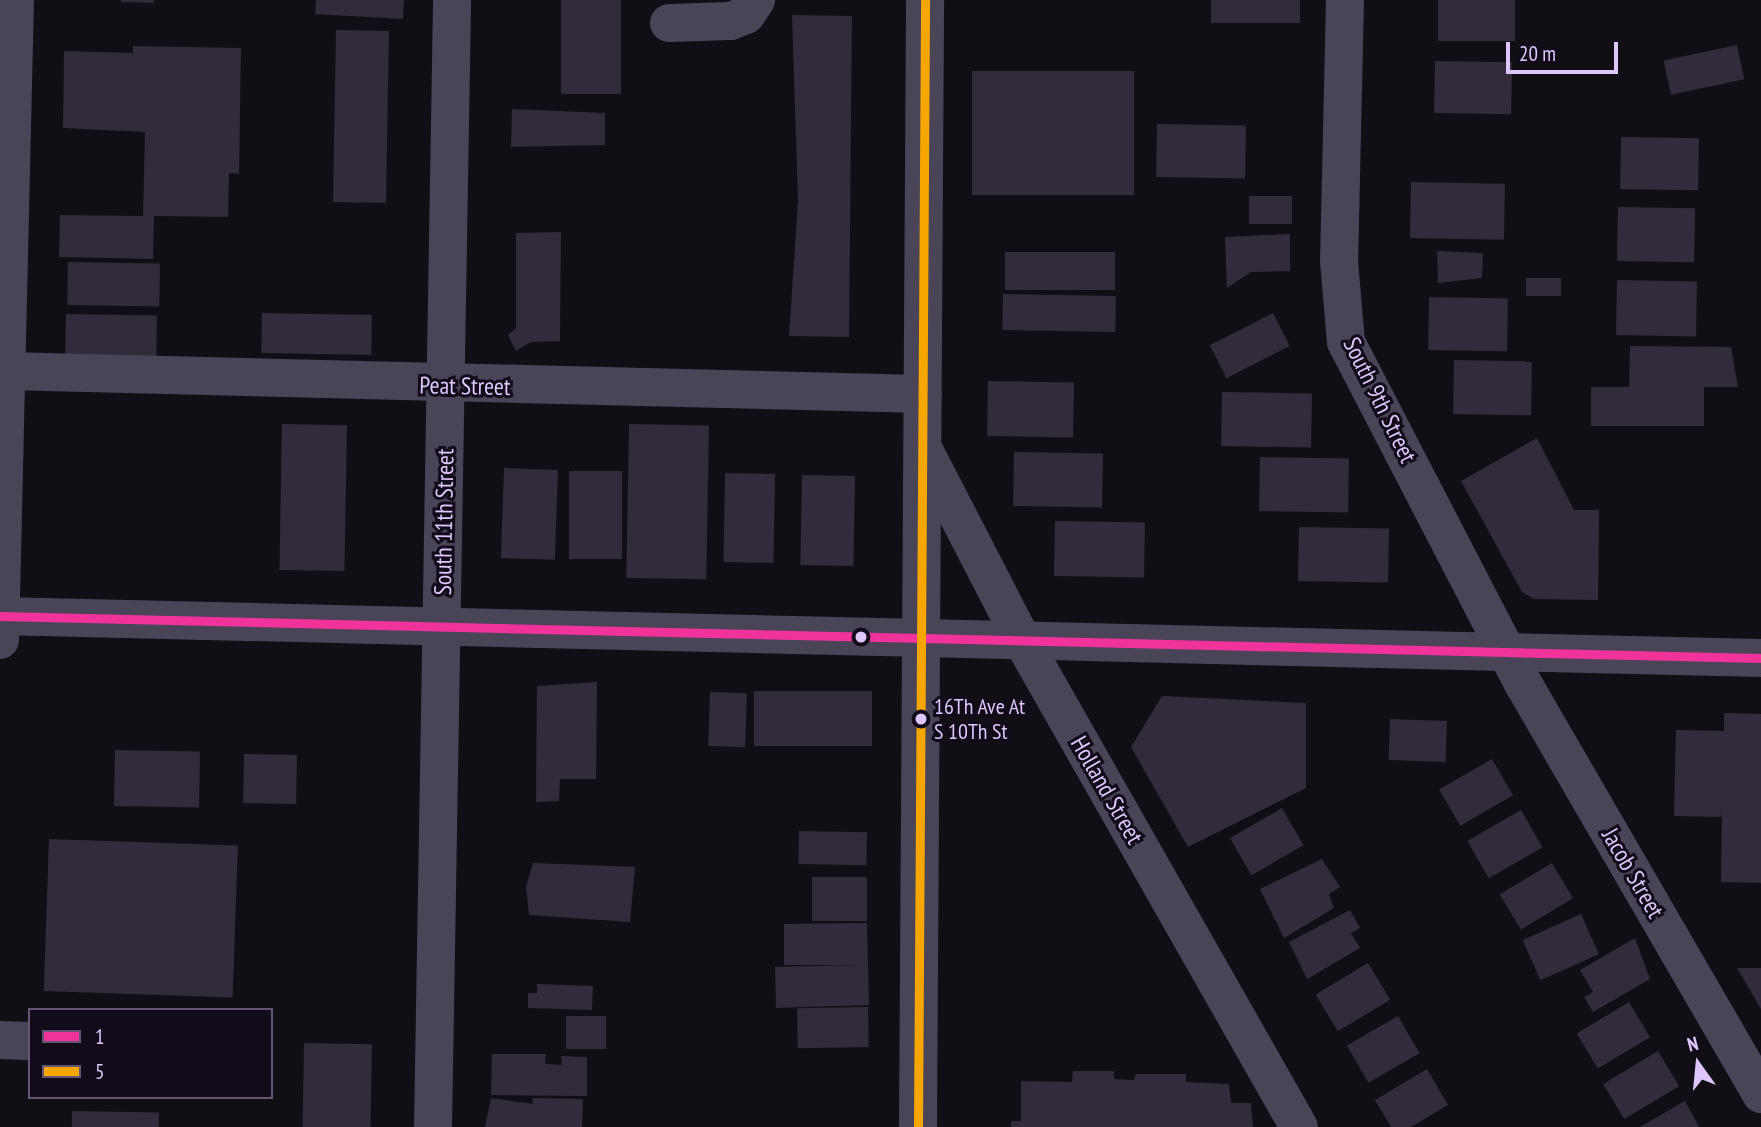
<!DOCTYPE html>
<style>
body{margin:0}
#map{position:relative;width:1761px;height:1127px;overflow:hidden;background:#120e16;font-family:"PT Sans Narrow",sans-serif}
div>[style]{position:absolute}
.building>*{inset:0;background:#322b3a;transform-origin:0 0}
.minor>*{height:38px;margin:-19px;padding:0 19px;transform-origin:19px;border-radius:19px;background:#4a4457}
.bus-1>*{height:9px;margin:-4.5px;padding:0 4.5px;transform-origin:4.5px;border-radius:4.5px;background:#ef339a}
.bus-2>*{height:9px;margin:-4.5px;padding:0 4.5px;transform-origin:4.5px;border-radius:4.5px;background:#f7a600}
.dots>*{width:19px;height:19px;translate:-50% -50%;box-sizing:border-box;border:4px solid #120b1a;border-radius:50%}
span{translate:-50% -50%;white-space:nowrap;text-align:center;line-height:1.15;-webkit-text-stroke:6px #120b1a;paint-order:stroke}
.bus-label{font-size:22px;color:#ddc7fd}
.left{translate:0 -50%;text-align:left}
.street-label{font-size:24px;color:#ddc7fd}
.legend{position:absolute;left:28px;top:1008px;width:245px;height:91px;box-sizing:border-box;background:#120b1a;border:2px solid #635675;margin:0;padding:9px 12px;list-style:none;font-size:21px;color:#ddc7fd}
.legend li{display:flex;align-items:center;gap:14px;height:35px}
.legend b{width:35px;border:2px solid #635675}
.north{position:absolute;left:1663px;top:1029px;width:70px;height:70px;-webkit-text-stroke:5px #120b1a;paint-order:stroke;rotate:345deg;font-size:19px;font-weight:700;line-height:28px;text-align:center;color:#ddc7fd}
.north::after{content:'';display:block;margin:auto;width:24px;height:32px;background:#ddc7fd;clip-path:polygon(50% 0,100% 100%,50% 72%,0 100%)}
.scale{position:absolute;left:1506px;top:42px;width:112px;height:32px;box-sizing:border-box;border:4px solid #ddc7fd;border-top:0;padding-left:9px;font-size:21px;line-height:24px;white-space:nowrap;color:#ddc7fd;-webkit-text-stroke:5px #120b1a;paint-order:stroke}
</style>
<div id="map">
<div class="building">
<div style="clip-path:polygon(121px 0,154px 0,154px 3px,121px 2px)"></div>
<div style="clip-path:polygon(316px 0,404px 0,403px 19px,315px 14px)"></div>
<div style="left:561px;top:0;width:60px;height:94px"></div>
<div style="left:1211px;top:0;width:89px;height:23px"></div>
<div style="left:1438px;top:0;width:77px;height:41px"></div>
<div style="clip-path:polygon(792px 15px,852px 16px,849px 337px,789px 336px,798px 201px)"></div>
<div style="left:336px;top:30px;width:53px;height:172px;rotate:1deg"></div>
<div style="left:1737px;top:45px;width:35px;height:75px;rotate:78deg"></div>
<div style="clip-path:polygon(133px 46px,241px 48px,239px 174px,229px 173px,228px 217px,154px 216px,153px 259px,59px 257px,60px 215px,143px 216px,145px 132px,63px 128px,64px 51px,133px 53px)"></div>
<div style="left:1435px;top:61px;width:77px;height:52px;rotate:1deg"></div>
<div style="left:972px;top:71px;width:162px;height:124px"></div>
<div style="clip-path:polygon(512px 109px,605px 113px,605px 145px,511px 147px)"></div>
<div style="left:1157px;top:124px;width:89px;height:53px;rotate:1deg"></div>
<div style="left:1621px;top:137px;width:78px;height:52px;rotate:1deg"></div>
<div style="left:1411px;top:182px;width:94px;height:56px;rotate:1deg"></div>
<div style="left:1249px;top:196px;width:43px;height:28px"></div>
<div style="left:1618px;top:207px;width:77px;height:54px;rotate:1deg"></div>
<div style="clip-path:polygon(561px 232px,560px 341px,531px 342px,516px 351px,508px 335px,516px 328px,516px 233px)"></div>
<div style="clip-path:polygon(1290px 234px,1290px 271px,1251px 272px,1227px 288px,1225px 237px)"></div>
<div style="clip-path:polygon(1437px 251px,1483px 253px,1482px 278px,1438px 283px)"></div>
<div style="left:1005px;top:252px;width:110px;height:38px"></div>
<div style="left:68px;top:262px;width:92px;height:43px;rotate:1deg"></div>
<div style="left:1526px;top:278px;width:35px;height:18px"></div>
<div style="left:1617px;top:280px;width:80px;height:55px;rotate:1deg"></div>
<div style="left:1003px;top:294px;width:113px;height:36px;rotate:1deg"></div>
<div style="left:1429px;top:297px;width:79px;height:53px;rotate:1deg"></div>
<div style="left:262px;top:313px;width:110px;height:40px;rotate:1deg"></div>
<div style="left:1273px;top:313px;width:37px;height:71px;rotate:63deg"></div>
<div style="left:66px;top:314px;width:91px;height:42px;rotate:1deg"></div>
<div style="clip-path:polygon(1630px 346px,1731px 347px,1738px 387px,1704px 387px,1704px 426px,1591px 426px,1591px 387px,1629px 387px)"></div>
<div style="left:1454px;top:360px;width:78px;height:54px;rotate:1deg"></div>
<div style="left:988px;top:381px;width:86px;height:55px;rotate:1deg"></div>
<div style="left:1222px;top:392px;width:90px;height:54px;rotate:1deg"></div>
<div style="left:282px;top:424px;width:65px;height:146px;rotate:1deg"></div>
<div style="left:629px;top:424px;width:80px;height:154px;rotate:1deg"></div>
<div style="clip-path:polygon(1537px 438px,1574px 510px,1599px 510px,1598px 600px,1534px 599px,1522px 592px,1461px 481px)"></div>
<div style="left:1014px;top:452px;width:89px;height:54px;rotate:1deg"></div>
<div style="left:1260px;top:457px;width:89px;height:54px;rotate:1deg"></div>
<div style="left:504px;top:468px;width:54px;height:90px;rotate:2deg"></div>
<div style="left:569px;top:471px;width:53px;height:88px"></div>
<div style="left:725px;top:473px;width:50px;height:89px;rotate:1deg"></div>
<div style="left:802px;top:475px;width:53px;height:90px;rotate:1deg"></div>
<div style="left:1055px;top:521px;width:90px;height:55px;rotate:1deg"></div>
<div style="left:1299px;top:527px;width:90px;height:54px;rotate:1deg"></div>
<div style="clip-path:polygon(597px 682px,596px 779px,560px 779px,559px 801px,536px 802px,537px 686px)"></div>
<div style="left:754px;top:691px;width:118px;height:55px"></div>
<div style="left:710px;top:692px;width:37px;height:54px;rotate:2deg"></div>
<div style="clip-path:polygon(1162px 696px,1306px 703px,1306px 788px,1188px 847px,1131px 747px)"></div>
<div style="clip-path:polygon(1724px 713px,1761px 714px,1761px 883px,1721px 882px,1722px 809px,1721px 817px,1674px 816px,1676px 730px,1724px 731px)"></div>
<div style="left:1390px;top:719px;width:57px;height:41px;rotate:2deg"></div>
<div style="left:115px;top:750px;width:85px;height:56px;rotate:1deg"></div>
<div style="left:244px;top:754px;width:53px;height:49px;rotate:1deg"></div>
<div style="left:1492px;top:759px;width:42px;height:61px;rotate:60deg"></div>
<div style="left:1282px;top:808px;width:43px;height:60px;rotate:60deg"></div>
<div style="left:1521px;top:810px;width:43px;height:62px;rotate:60deg"></div>
<div style="left:799px;top:831px;width:68px;height:33px;rotate:1deg"></div>
<div style="left:49px;top:839px;width:189px;height:152px;rotate:2deg"></div>
<div style="clip-path:polygon(1322px 859px,1340px 887px,1329px 894px,1334px 908px,1284px 938px,1260px 889px)"></div>
<div style="clip-path:polygon(533px 863px,635px 867px,630px 922px,529px 915px,526px 887px)"></div>
<div style="left:1552px;top:863px;width:41px;height:61px;rotate:59deg"></div>
<div style="left:812px;top:877px;width:55px;height:44px"></div>
<div style="clip-path:polygon(1350px 910px,1360px 928px,1351px 933px,1360px 948px,1307px 979px,1289px 942px)"></div>
<div style="left:1581px;top:914px;width:44px;height:64px;rotate:66deg"></div>
<div style="clip-path:polygon(867px 923px,869px 1005px,776px 1008px,775px 967px,857px 965px,784px 965px,784px 924px)"></div>
<div style="clip-path:polygon(1635px 938px,1650px 979px,1593px 1012px,1584px 997px,1593px 992px,1580px 970px)"></div>
<div style="left:1368px;top:963px;width:43px;height:61px;rotate:59deg"></div>
<div style="clip-path:polygon(1737px 968px,1761px 968px,1761px 1009px)"></div>
<div style="clip-path:polygon(537px 984px,593px 986px,592px 1010px,528px 1008px,528px 993px,537px 993px)"></div>
<div style="left:1629px;top:1002px;width:41px;height:61px;rotate:59deg"></div>
<div style="left:868px;top:1007px;width:40px;height:71px;rotate:89deg"></div>
<div style="left:566px;top:1016px;width:40px;height:33px"></div>
<div style="left:1398px;top:1016px;width:43px;height:59px;rotate:60deg"></div>
<div style="left:304px;top:1043px;width:68px;height:84px;rotate:1deg"></div>
<div style="left:1658px;top:1051px;width:41px;height:64px;rotate:59deg"></div>
<div style="clip-path:polygon(492px 1054px,546px 1054px,545px 1064px,562px 1065px,561px 1056px,587px 1057px,587px 1096px,491px 1095px)"></div>
<div style="clip-path:polygon(1427px 1069px,1448px 1105px,1411px 1127px,1391px 1127px,1375px 1100px)"></div>
<div style="clip-path:polygon(1073px 1071px,1114px 1071px,1114px 1079px,1134px 1080px,1136px 1074px,1186px 1074px,1186px 1082px,1229px 1084px,1231px 1103px,1251px 1103px,1253px 1127px,1011px 1127px,1011px 1121px,1021px 1121px,1021px 1081px,1072px 1082px)"></div>
<div style="clip-path:polygon(491px 1098px,533px 1104px,532px 1098px,583px 1099px,582px 1127px,485px 1127px)"></div>
<div style="clip-path:polygon(1685px 1101px,1699px 1127px,1640px 1127px)"></div>
<div style="left:72px;top:1111px;width:87px;height:16px;rotate:1deg"></div>
</div>
<div class="minor">
<div style="left:1345px;top:0;width:261px;rotate:91.3deg"></div>
<div style="left:1339px;top:261px;width:81px;rotate:85.1deg"></div>
<div style="left:1346px;top:342px;width:386px;rotate:62.6deg"></div>
<div style="left:1524px;top:685px;width:473px;rotate:59.9deg"></div>
<div style="left:669px;top:23px;width:62px;rotate:-1.8deg"></div>
<div style="left:731px;top:21px;width:16px;rotate:-22deg"></div>
<div style="left:746px;top:15px;width:18px;rotate:-56deg"></div>
<div style="left:6px;top:371px;width:917px;rotate:1.44deg"></div>
<div style="left:925px;top:452px;width:212px;rotate:62.7deg"></div>
<div style="left:1022px;top:640px;width:560px;rotate:60.37deg"></div>
<div style="left:0;top:616px;width:1762px;rotate:1.37deg"></div>
<div style="left:0;top:640px;width:640px;rotate:-88.66deg"></div>
<div style="left:0;top:1040px;width:30px;rotate:2deg"></div>
<div style="left:433px;top:1127px;width:1127px;rotate:-89.03deg"></div>
<div style="left:918px;top:1127px;width:1127px;rotate:-89.64deg"></div>
</div>
<div class="bus-1">
<div style="left:0;top:616px;width:1762px;rotate:1.37deg"></div>
</div>
<div class="bus-2">
<div style="left:918px;top:1127px;width:1127px;rotate:-89.64deg"></div>
</div>
<div class="dots">
<div style="left:861px;top:637px;background:#ddc7fd"></div>
<div style="left:921px;top:719px;background:#ddc7fd"></div>
</div>
<div class="bus-label">
<span class="left" style="left:934px;top:719px">16Th Ave At<br>S 10Th St</span>
</div>
<div class="street-label">
<span style="left:465px;top:386px;rotate:1deg">Peat Street</span>
<span style="left:1380px;top:400px;rotate:64deg">South 9th Street</span>
<span style="left:444px;top:522px;rotate:-89deg">South 11th Street</span>
<span style="left:1107px;top:790px;rotate:60deg">Holland Street</span>
<span style="left:1633px;top:873px;rotate:60deg">Jacob Street</span>
</div>
<ul class="legend">
<li><b style="height:9px;background:#ef339a"></b>1</li>
<li><b style="height:9px;background:#f7a600"></b>5</li>
</ul>
<div class="north">N</div>
<div class="scale">20 m</div>
</div>
